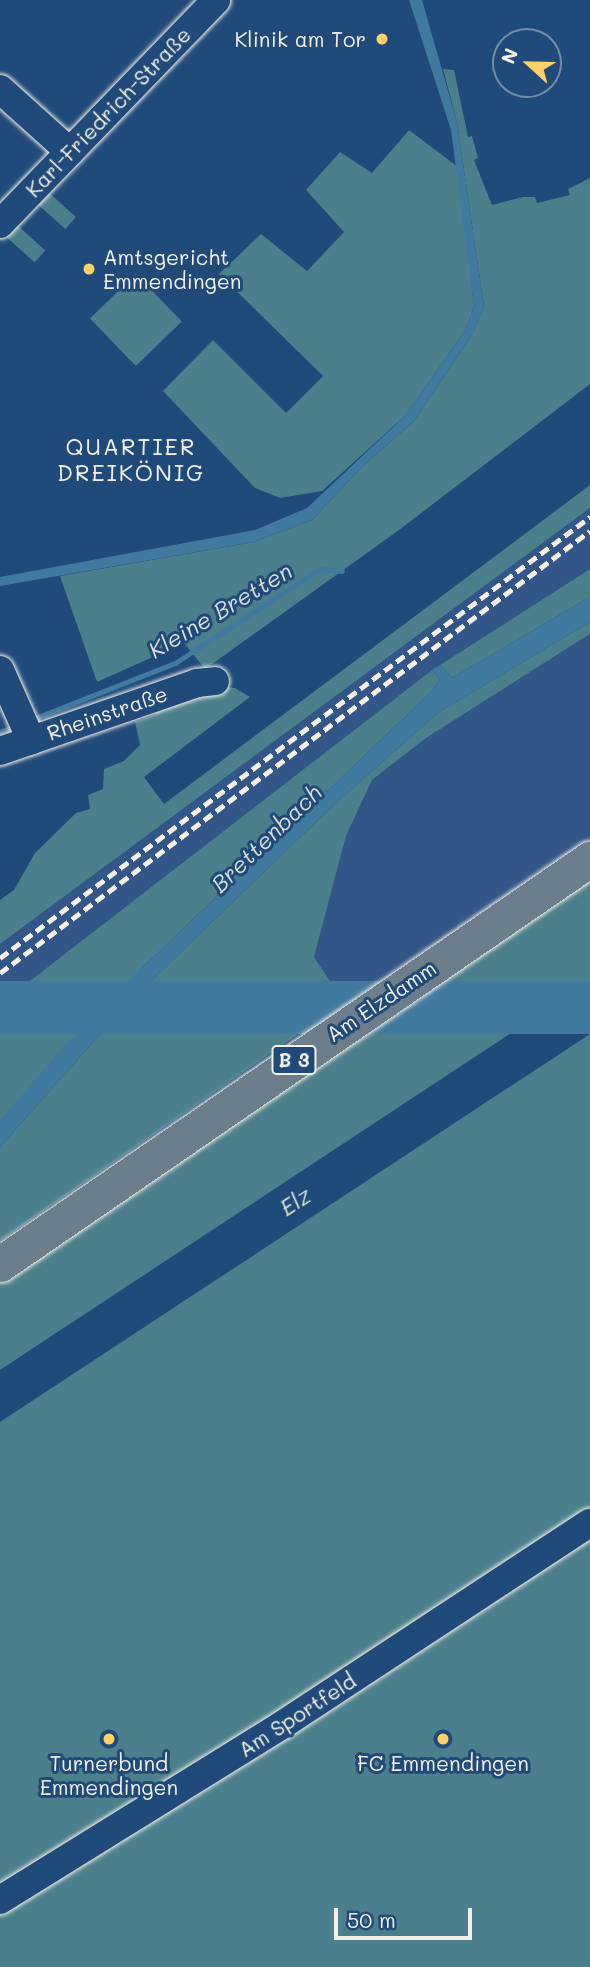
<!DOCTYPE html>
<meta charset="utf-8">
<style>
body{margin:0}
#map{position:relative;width:590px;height:1967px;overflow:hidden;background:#1f4a7a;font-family:Mali,sans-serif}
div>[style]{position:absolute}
.built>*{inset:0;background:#315687}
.green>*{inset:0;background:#4b7f8c;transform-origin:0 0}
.water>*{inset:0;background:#42799e;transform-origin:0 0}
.stream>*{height:5px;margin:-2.5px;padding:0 2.5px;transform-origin:2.5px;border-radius:2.5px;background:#42799e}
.roads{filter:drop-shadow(0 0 2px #f4f1e8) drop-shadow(0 0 2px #f4f1e8)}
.minor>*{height:28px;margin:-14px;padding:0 14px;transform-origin:14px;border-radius:14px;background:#1f4a7a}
.major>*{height:35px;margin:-17.5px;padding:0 17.5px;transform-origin:17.5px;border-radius:17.5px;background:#6c7d8c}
.rail>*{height:5px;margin-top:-2.5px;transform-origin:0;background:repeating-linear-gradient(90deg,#f4f1e8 0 10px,transparent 0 15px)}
.dots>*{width:19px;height:19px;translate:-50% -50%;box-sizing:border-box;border:4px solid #1f4a7a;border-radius:50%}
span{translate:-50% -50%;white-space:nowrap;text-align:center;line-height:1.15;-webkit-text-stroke:6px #1f4a7a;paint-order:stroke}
.shield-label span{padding:2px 5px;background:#1f4a7a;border:2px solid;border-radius:5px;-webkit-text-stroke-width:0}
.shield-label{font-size:19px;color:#f4f1e8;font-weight:700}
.poi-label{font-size:21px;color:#f4f1e8}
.right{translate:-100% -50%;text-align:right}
.left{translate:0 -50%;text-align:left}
.street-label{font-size:21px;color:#f4f1e8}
.neighbourhood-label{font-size:23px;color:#f4f1e8;letter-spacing:2px}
.water-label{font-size:23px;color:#d9dfdd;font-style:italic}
.north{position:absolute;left:492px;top:28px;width:70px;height:70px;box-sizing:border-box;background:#1f4a7a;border:2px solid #748da6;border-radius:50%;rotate:292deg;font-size:19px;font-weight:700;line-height:28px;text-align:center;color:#f4f1e8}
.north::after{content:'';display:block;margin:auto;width:24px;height:32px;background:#ffd166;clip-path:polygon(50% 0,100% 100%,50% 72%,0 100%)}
.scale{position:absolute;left:334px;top:1908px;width:138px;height:32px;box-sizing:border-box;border:4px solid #f4f1e8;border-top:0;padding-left:9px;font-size:21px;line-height:24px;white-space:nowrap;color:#f4f1e8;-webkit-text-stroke:5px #1f4a7a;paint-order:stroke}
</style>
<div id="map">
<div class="built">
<div style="clip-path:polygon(590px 508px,590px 569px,432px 670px,0 1004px,0 944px)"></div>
<div style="clip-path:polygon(590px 634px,590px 872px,361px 1027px,314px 957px,346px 836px,372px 780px,426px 738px)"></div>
</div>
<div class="green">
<div style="clip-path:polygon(443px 69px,454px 70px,468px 137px,472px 136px,478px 158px,474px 160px,492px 205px,523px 197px,535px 197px,537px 203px,570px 195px,568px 189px,590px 178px,590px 384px,399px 530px,205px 669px,184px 643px,97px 682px,60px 576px,254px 542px,312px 520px,363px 466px,414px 421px,472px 335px,484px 307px,457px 122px)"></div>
<div style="clip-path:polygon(409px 130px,458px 167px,474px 307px,466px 329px,406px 415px,322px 491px,280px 498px,255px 488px,163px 391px,213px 340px,286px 413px,323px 376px,219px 274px,261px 234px,307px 271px,344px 232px,306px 190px,340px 152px,372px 173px)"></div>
<div style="left:47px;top:191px;width:39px;height:16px;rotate:42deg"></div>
<div style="left:17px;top:225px;width:38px;height:16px;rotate:42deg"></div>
<div style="left:136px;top:274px;width:66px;height:64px;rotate:46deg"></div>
<div style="clip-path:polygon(590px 485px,590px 508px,0 944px,0 900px,14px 890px,35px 853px,76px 813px,90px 809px,88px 795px,103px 789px,104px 769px,124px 761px,140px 745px,135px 722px,155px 715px,157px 702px,218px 686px,235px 688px,250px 697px,144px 777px,164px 804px)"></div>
<div style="clip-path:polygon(590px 569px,590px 597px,452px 678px,440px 665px)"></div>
<div style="clip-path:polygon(590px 622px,590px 634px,426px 738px,372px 780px,346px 836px,314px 957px,344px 1002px,0 1241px,0 1147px,128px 1003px,339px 800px,439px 712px)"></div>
<div style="clip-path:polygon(432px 670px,440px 679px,431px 692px,145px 965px,0 1121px,0 1004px)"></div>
<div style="clip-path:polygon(590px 872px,590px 981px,0 1370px,0 1275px)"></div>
<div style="clip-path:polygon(590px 1034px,590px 1967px,0 1967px,0 1422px)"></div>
</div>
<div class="water">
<div style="clip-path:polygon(409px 0,422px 0,457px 122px,484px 307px,472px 335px,414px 421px,363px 466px,312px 520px,254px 542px,0 586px,0 577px,255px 530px,307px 508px,406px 415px,466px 329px,474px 307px,451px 130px)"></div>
<div style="clip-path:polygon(590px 597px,590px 622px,439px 712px,339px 800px,128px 1003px,0 1147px,0 1121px,56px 1055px,145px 965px,431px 692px,440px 679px,432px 670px,440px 665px,452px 678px)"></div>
<div style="left:590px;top:981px;width:53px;height:707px;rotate:90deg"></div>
</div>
<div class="stream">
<div style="left:30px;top:720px;width:156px;rotate:-21.5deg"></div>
<div style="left:175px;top:663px;width:173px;rotate:-33deg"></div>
<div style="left:320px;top:569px;width:22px;rotate:5deg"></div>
<div style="left:0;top:732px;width:16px;rotate:-22deg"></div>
</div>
<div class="roads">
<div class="minor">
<div style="left:0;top:89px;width:94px;rotate:42deg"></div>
<div style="left:0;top:224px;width:311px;rotate:-46deg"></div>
<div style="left:0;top:670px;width:77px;rotate:66.1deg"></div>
<div style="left:0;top:751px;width:208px;rotate:-19deg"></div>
<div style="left:197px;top:683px;width:18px;rotate:-6deg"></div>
<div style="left:0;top:1900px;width:332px;rotate:-31.8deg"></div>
<div style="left:282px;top:1725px;width:368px;rotate:-33.3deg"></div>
</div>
<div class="major">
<div style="left:0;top:1264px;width:716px;rotate:-34.47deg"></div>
</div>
</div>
<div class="rail">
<div style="left:0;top:958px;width:737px;rotate:-36.78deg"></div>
<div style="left:0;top:973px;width:737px;rotate:-36.84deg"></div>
</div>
<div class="dots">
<div style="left:382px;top:39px;background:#ffd166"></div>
<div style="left:89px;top:269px;background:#ffd166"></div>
<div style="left:109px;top:1739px;background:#ffd166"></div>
<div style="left:443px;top:1739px;background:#ffd166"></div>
</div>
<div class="shield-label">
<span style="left:294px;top:1060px">B 3</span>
</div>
<div class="poi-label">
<span class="right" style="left:366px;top:39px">Klinik am Tor</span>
<span class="left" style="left:103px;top:269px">Amtsgericht<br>Emmendingen</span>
<span style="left:109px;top:1775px">Turnerbund<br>Emmendingen</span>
<span style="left:443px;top:1763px">FC Emmendingen</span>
</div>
<div class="street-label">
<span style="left:108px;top:112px;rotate:-46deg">Karl-Friedrich-Straße</span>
<span style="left:107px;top:713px;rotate:-19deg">Rheinstraße</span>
<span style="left:381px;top:1001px;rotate:-34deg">Am Elzdamm</span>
<span style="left:297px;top:1715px;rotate:-33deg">Am Sportfeld</span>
</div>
<div class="neighbourhood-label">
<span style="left:131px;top:459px">QUARTIER<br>DREIKÖNIG</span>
</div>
<div class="water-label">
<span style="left:220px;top:610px;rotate:-31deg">Kleine Bretten</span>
<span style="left:266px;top:838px;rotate:-44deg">Brettenbach</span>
<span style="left:295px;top:1201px;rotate:-33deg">Elz</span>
</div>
<div class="north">N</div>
<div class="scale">50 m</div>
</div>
